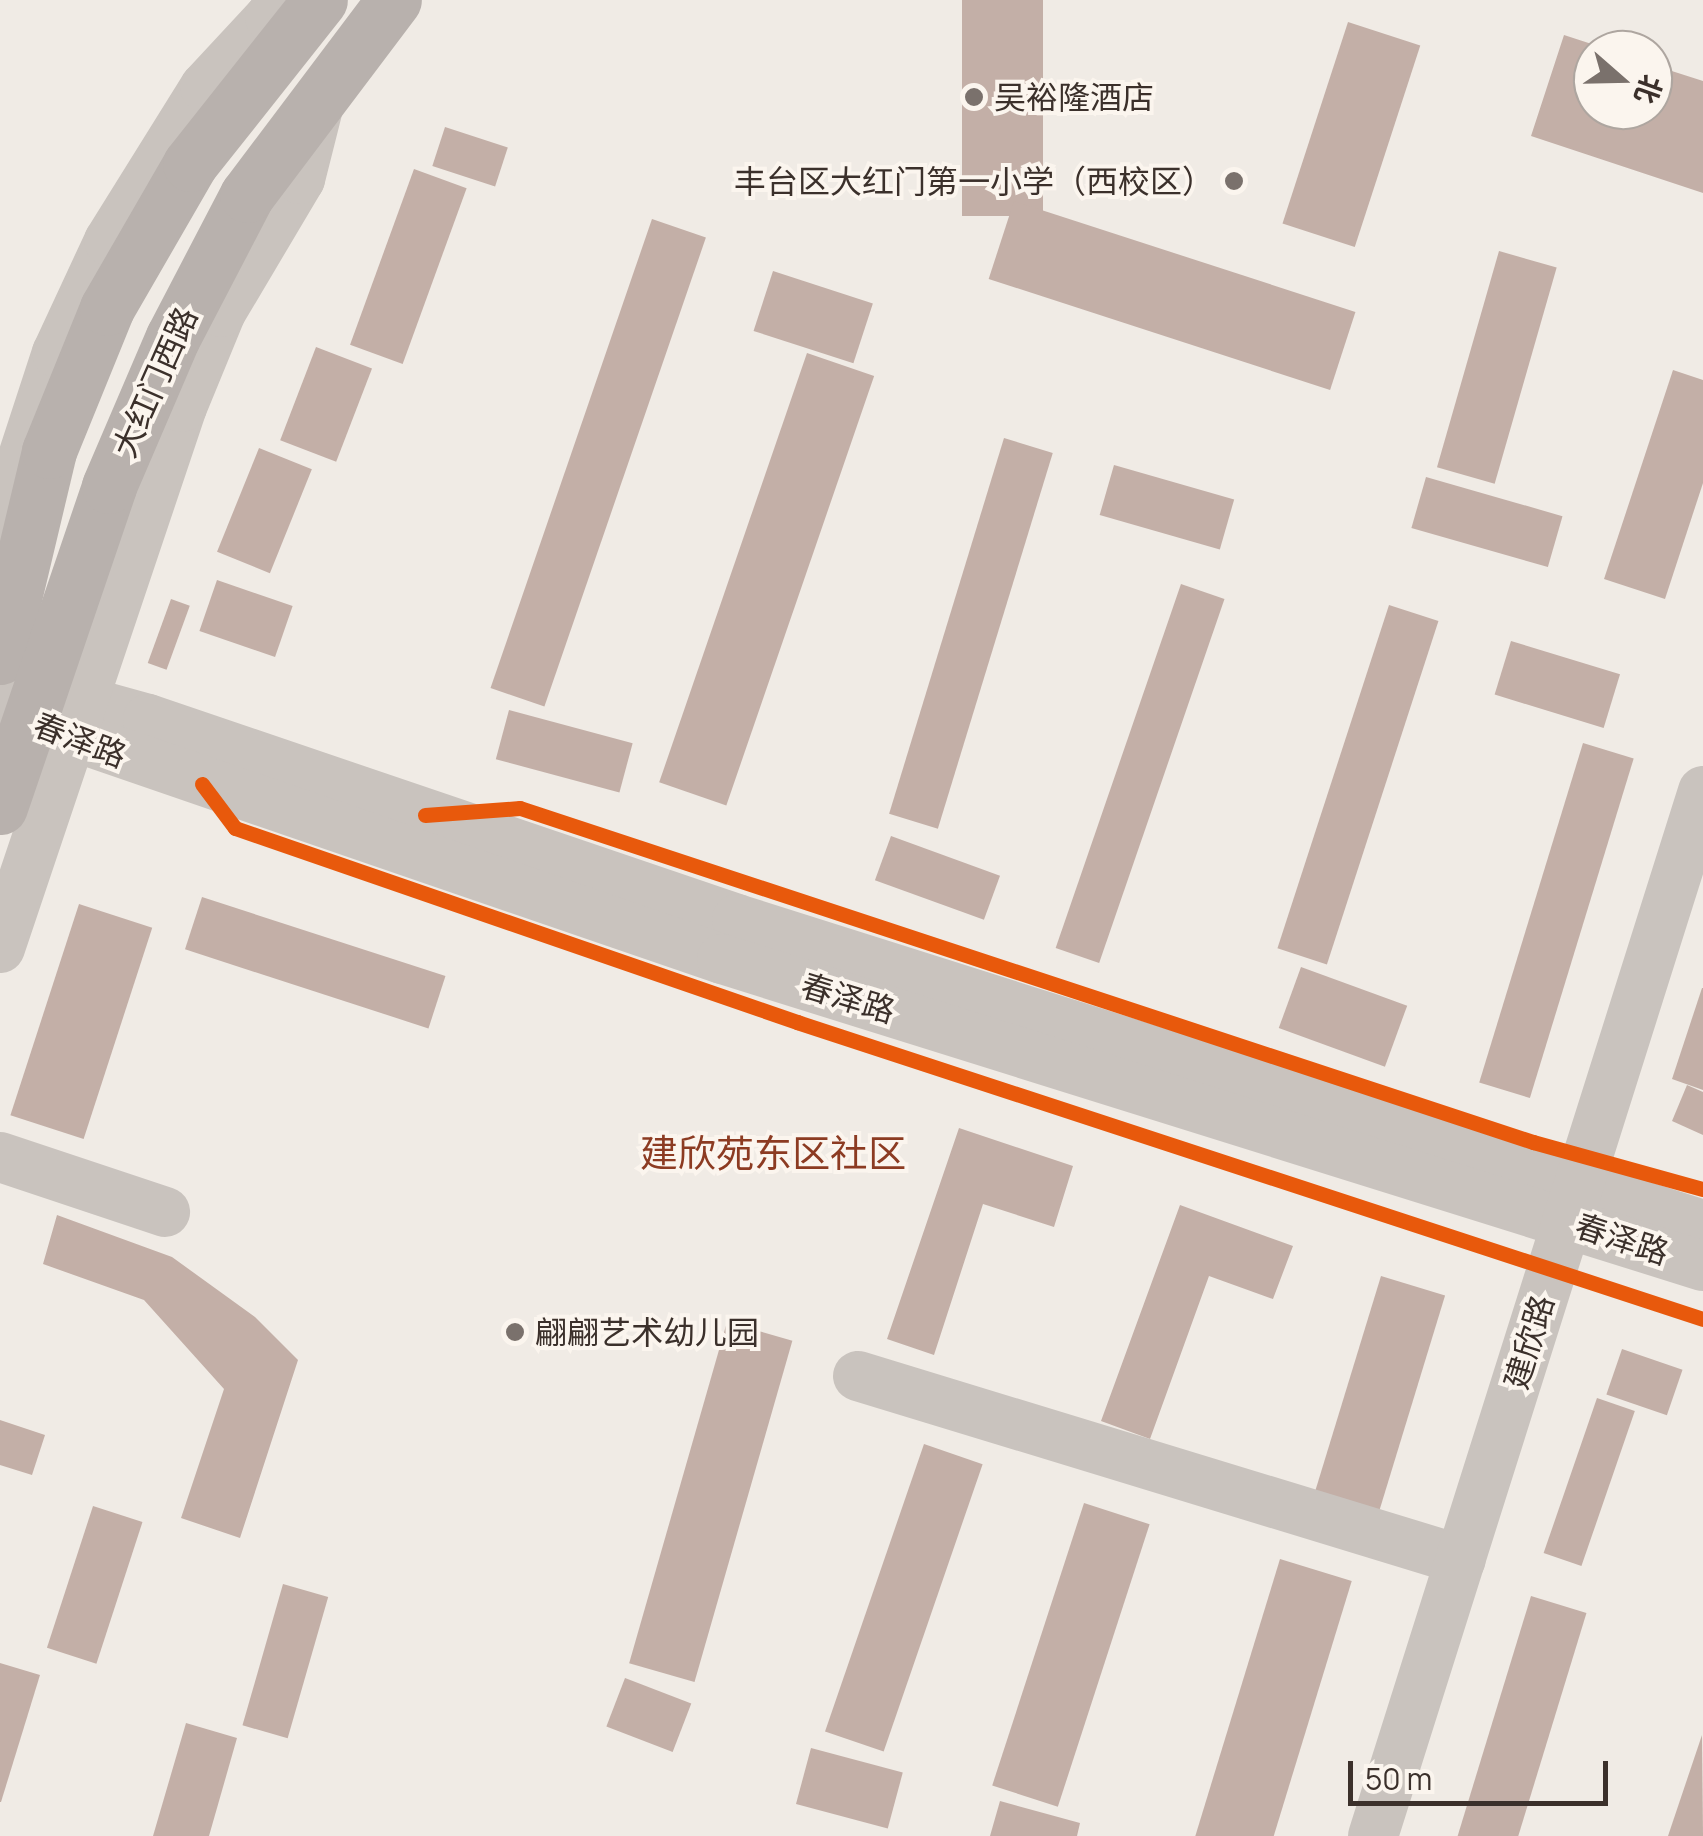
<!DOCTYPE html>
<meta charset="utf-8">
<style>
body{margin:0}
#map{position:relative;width:1703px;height:1836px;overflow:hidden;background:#f0ebe5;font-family:Manrope,"Noto Sans SC",sans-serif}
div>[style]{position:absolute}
.building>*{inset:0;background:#c3afa7;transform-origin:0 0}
.minor>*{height:50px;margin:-25px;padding:0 25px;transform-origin:25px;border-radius:25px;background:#c9c3be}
.major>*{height:55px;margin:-27.5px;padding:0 27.5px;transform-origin:27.5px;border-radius:27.5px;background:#b8b1ad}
.cycleway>*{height:15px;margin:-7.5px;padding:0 7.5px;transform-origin:7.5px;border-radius:7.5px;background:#e8590c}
.dots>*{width:28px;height:28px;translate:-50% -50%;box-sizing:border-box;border:5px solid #fbf5ee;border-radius:50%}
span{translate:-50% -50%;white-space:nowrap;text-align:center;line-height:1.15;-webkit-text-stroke:8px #fbf5ee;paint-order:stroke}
.poi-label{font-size:32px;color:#3b302b}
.left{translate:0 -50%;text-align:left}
.right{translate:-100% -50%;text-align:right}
.street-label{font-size:32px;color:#3b302b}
.quarter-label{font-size:38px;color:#8c3b22}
.north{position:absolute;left:1573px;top:30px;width:100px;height:100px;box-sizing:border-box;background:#fbf5ee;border:2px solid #aea6a0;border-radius:50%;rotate:110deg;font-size:28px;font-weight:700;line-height:40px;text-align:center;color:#3b302b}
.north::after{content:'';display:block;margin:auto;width:35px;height:45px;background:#7a716c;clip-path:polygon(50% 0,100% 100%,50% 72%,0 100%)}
.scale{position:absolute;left:1348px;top:1761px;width:260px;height:45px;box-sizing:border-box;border:5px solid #3b302b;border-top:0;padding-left:12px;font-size:30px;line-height:35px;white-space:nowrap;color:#3b302b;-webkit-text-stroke:8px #fbf5ee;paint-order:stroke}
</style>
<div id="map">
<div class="building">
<div style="left:962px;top:0;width:81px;height:216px"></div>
<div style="left:1348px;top:22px;width:76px;height:212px;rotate:18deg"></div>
<div style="clip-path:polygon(1564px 35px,1607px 49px,1593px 50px,1593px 110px,1653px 110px,1653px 65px,1703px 81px,1703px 193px,1531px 136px)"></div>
<div style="left:445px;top:127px;width:66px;height:41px;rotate:18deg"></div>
<div style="left:414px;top:169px;width:56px;height:187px;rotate:20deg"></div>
<div style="left:1014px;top:201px;width:359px;height:82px;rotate:18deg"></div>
<div style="left:652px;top:219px;width:57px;height:496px;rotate:19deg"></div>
<div style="left:1499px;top:251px;width:60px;height:225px;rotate:16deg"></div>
<div style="left:773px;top:271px;width:105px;height:63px;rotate:18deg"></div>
<div style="left:316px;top:347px;width:60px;height:100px;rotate:21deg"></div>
<div style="left:807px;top:353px;width:71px;height:454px;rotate:19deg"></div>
<div style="clip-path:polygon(1673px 370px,1703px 380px,1703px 483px,1665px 599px,1604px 579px)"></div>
<div style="left:1004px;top:438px;width:51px;height:393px;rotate:17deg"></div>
<div style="left:259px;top:448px;width:57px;height:112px;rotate:22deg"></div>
<div style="left:1114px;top:465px;width:125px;height:52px;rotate:16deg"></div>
<div style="left:1426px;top:477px;width:142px;height:53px;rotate:16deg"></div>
<div style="left:217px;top:580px;width:80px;height:54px;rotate:19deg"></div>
<div style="left:1181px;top:584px;width:46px;height:385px;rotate:19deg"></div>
<div style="left:171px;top:599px;width:20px;height:68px;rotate:20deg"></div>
<div style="left:1389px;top:605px;width:52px;height:361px;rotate:18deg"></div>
<div style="left:1511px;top:641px;width:114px;height:56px;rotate:17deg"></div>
<div style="left:509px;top:710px;width:128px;height:51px;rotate:15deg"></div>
<div style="left:1583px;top:743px;width:53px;height:355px;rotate:17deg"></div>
<div style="left:891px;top:836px;width:116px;height:47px;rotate:20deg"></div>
<div style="left:202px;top:897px;width:256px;height:55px;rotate:18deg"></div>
<div style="left:79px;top:904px;width:77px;height:222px;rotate:18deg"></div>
<div style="left:1301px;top:967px;width:113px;height:65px;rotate:20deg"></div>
<div style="clip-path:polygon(1702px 988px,1703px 988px,1703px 1090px,1672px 1079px)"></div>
<div style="clip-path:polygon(1687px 1085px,1703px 1092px,1703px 1135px,1672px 1121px)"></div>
<div style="clip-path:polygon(959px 1128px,1073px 1166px,1054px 1227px,983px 1204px,934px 1355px,887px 1339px)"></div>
<div style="clip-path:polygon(1180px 1205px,1293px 1246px,1273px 1299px,1209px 1276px,1150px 1439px,1101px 1421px)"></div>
<div style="clip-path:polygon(57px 1215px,172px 1257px,255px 1317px,298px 1360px,240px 1538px,181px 1518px,224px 1389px,144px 1300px,43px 1264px)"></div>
<div style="left:1381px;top:1276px;width:67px;height:232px;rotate:17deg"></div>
<div style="left:727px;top:1322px;width:68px;height:355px;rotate:16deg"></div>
<div style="left:1622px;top:1349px;width:64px;height:48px;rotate:19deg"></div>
<div style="left:1597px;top:1398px;width:40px;height:164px;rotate:19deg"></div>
<div style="clip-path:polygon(0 1420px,45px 1435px,32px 1475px,0 1465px)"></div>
<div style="left:924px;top:1444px;width:62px;height:304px;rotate:19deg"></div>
<div style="left:1084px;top:1503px;width:69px;height:297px;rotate:18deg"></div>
<div style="left:93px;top:1506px;width:52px;height:149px;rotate:18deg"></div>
<div style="left:1280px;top:1559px;width:75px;height:290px;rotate:17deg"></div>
<div style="left:283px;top:1584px;width:47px;height:147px;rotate:16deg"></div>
<div style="left:1531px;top:1596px;width:58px;height:251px;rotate:17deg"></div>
<div style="clip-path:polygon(0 1663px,40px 1675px,1px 1802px,0 1802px)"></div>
<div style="left:625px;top:1678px;width:71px;height:52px;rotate:21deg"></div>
<div style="clip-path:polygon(186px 1723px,237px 1738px,209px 1836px,153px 1836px)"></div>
<div style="clip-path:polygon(1702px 1735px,1703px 1836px,1668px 1836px)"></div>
<div style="left:811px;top:1748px;width:95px;height:58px;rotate:15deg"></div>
<div style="clip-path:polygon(1000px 1801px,1080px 1823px,1077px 1836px,990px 1836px)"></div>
</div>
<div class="minor">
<div style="left:0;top:527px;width:183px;rotate:-71.9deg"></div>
<div style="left:57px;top:353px;width:123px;rotate:-65.1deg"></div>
<div style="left:109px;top:241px;width:181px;rotate:-58.1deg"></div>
<div style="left:205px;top:87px;width:96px;rotate:-47.1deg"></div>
<div style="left:270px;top:17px;width:32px;rotate:4deg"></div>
<div style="left:4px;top:679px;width:149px;rotate:15.5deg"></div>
<div style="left:148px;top:719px;width:622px;rotate:18.76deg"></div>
<div style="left:737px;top:919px;width:1013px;rotate:17.58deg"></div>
<div style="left:0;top:711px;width:763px;rotate:18.96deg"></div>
<div style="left:722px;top:959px;width:1028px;rotate:17.38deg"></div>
<div style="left:0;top:948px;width:571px;rotate:-71.41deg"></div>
<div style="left:182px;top:407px;width:103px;rotate:-67.7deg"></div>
<div style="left:221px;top:312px;width:155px;rotate:-59.3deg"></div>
<div style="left:300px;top:179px;width:81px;rotate:-75.8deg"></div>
<div style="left:0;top:1157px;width:174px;rotate:18.4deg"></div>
<div style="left:858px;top:1376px;width:630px;rotate:16.97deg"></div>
<div style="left:1373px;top:1836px;width:1096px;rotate:-72.47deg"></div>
</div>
<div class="major">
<div style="left:0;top:657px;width:212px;rotate:-76.6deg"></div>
<div style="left:49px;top:451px;width:154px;rotate:-67.9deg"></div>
<div style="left:107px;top:308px;width:166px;rotate:-60deg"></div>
<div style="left:190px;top:164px;width:209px;rotate:-51.6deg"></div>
<div style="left:0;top:807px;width:339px;rotate:-71.2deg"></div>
<div style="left:109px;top:486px;width:162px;rotate:-66.8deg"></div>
<div style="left:173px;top:337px;width:160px;rotate:-62.5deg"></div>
<div style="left:247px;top:195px;width:244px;rotate:-53deg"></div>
</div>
<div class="cycleway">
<div style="left:202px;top:784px;width:55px;rotate:53.1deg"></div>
<div style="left:235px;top:828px;width:595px;rotate:19.04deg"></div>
<div style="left:797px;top:1022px;width:953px;rotate:18.15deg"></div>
<div style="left:425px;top:815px;width:95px;rotate:-4.2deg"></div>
<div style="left:520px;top:808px;width:1067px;rotate:18.25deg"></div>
<div style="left:1533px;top:1142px;width:176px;rotate:15.5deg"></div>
</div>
<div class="dots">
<div style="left:974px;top:97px;background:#7a716c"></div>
<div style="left:1234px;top:181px;background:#7a716c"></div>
<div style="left:515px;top:1332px;background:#7a716c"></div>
</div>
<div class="poi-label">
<span class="left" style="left:994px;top:97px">吴裕隆酒店</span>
<span class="right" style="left:1214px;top:181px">丰台区大红门第一小学（西校区）</span>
<span class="left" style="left:535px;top:1332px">翩翩艺术幼儿园</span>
</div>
<div class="street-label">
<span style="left:155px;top:382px;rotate:-66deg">大红门西路</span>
<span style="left:80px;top:740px;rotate:21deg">春泽路</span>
<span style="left:848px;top:998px;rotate:17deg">春泽路</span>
<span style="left:1622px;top:1239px;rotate:18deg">春泽路</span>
<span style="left:1529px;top:1342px;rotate:-73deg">建欣路</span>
</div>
<div class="quarter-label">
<span style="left:773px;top:1153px">建欣苑东区社区</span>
</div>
<div class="north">北</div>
<div class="scale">50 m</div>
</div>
